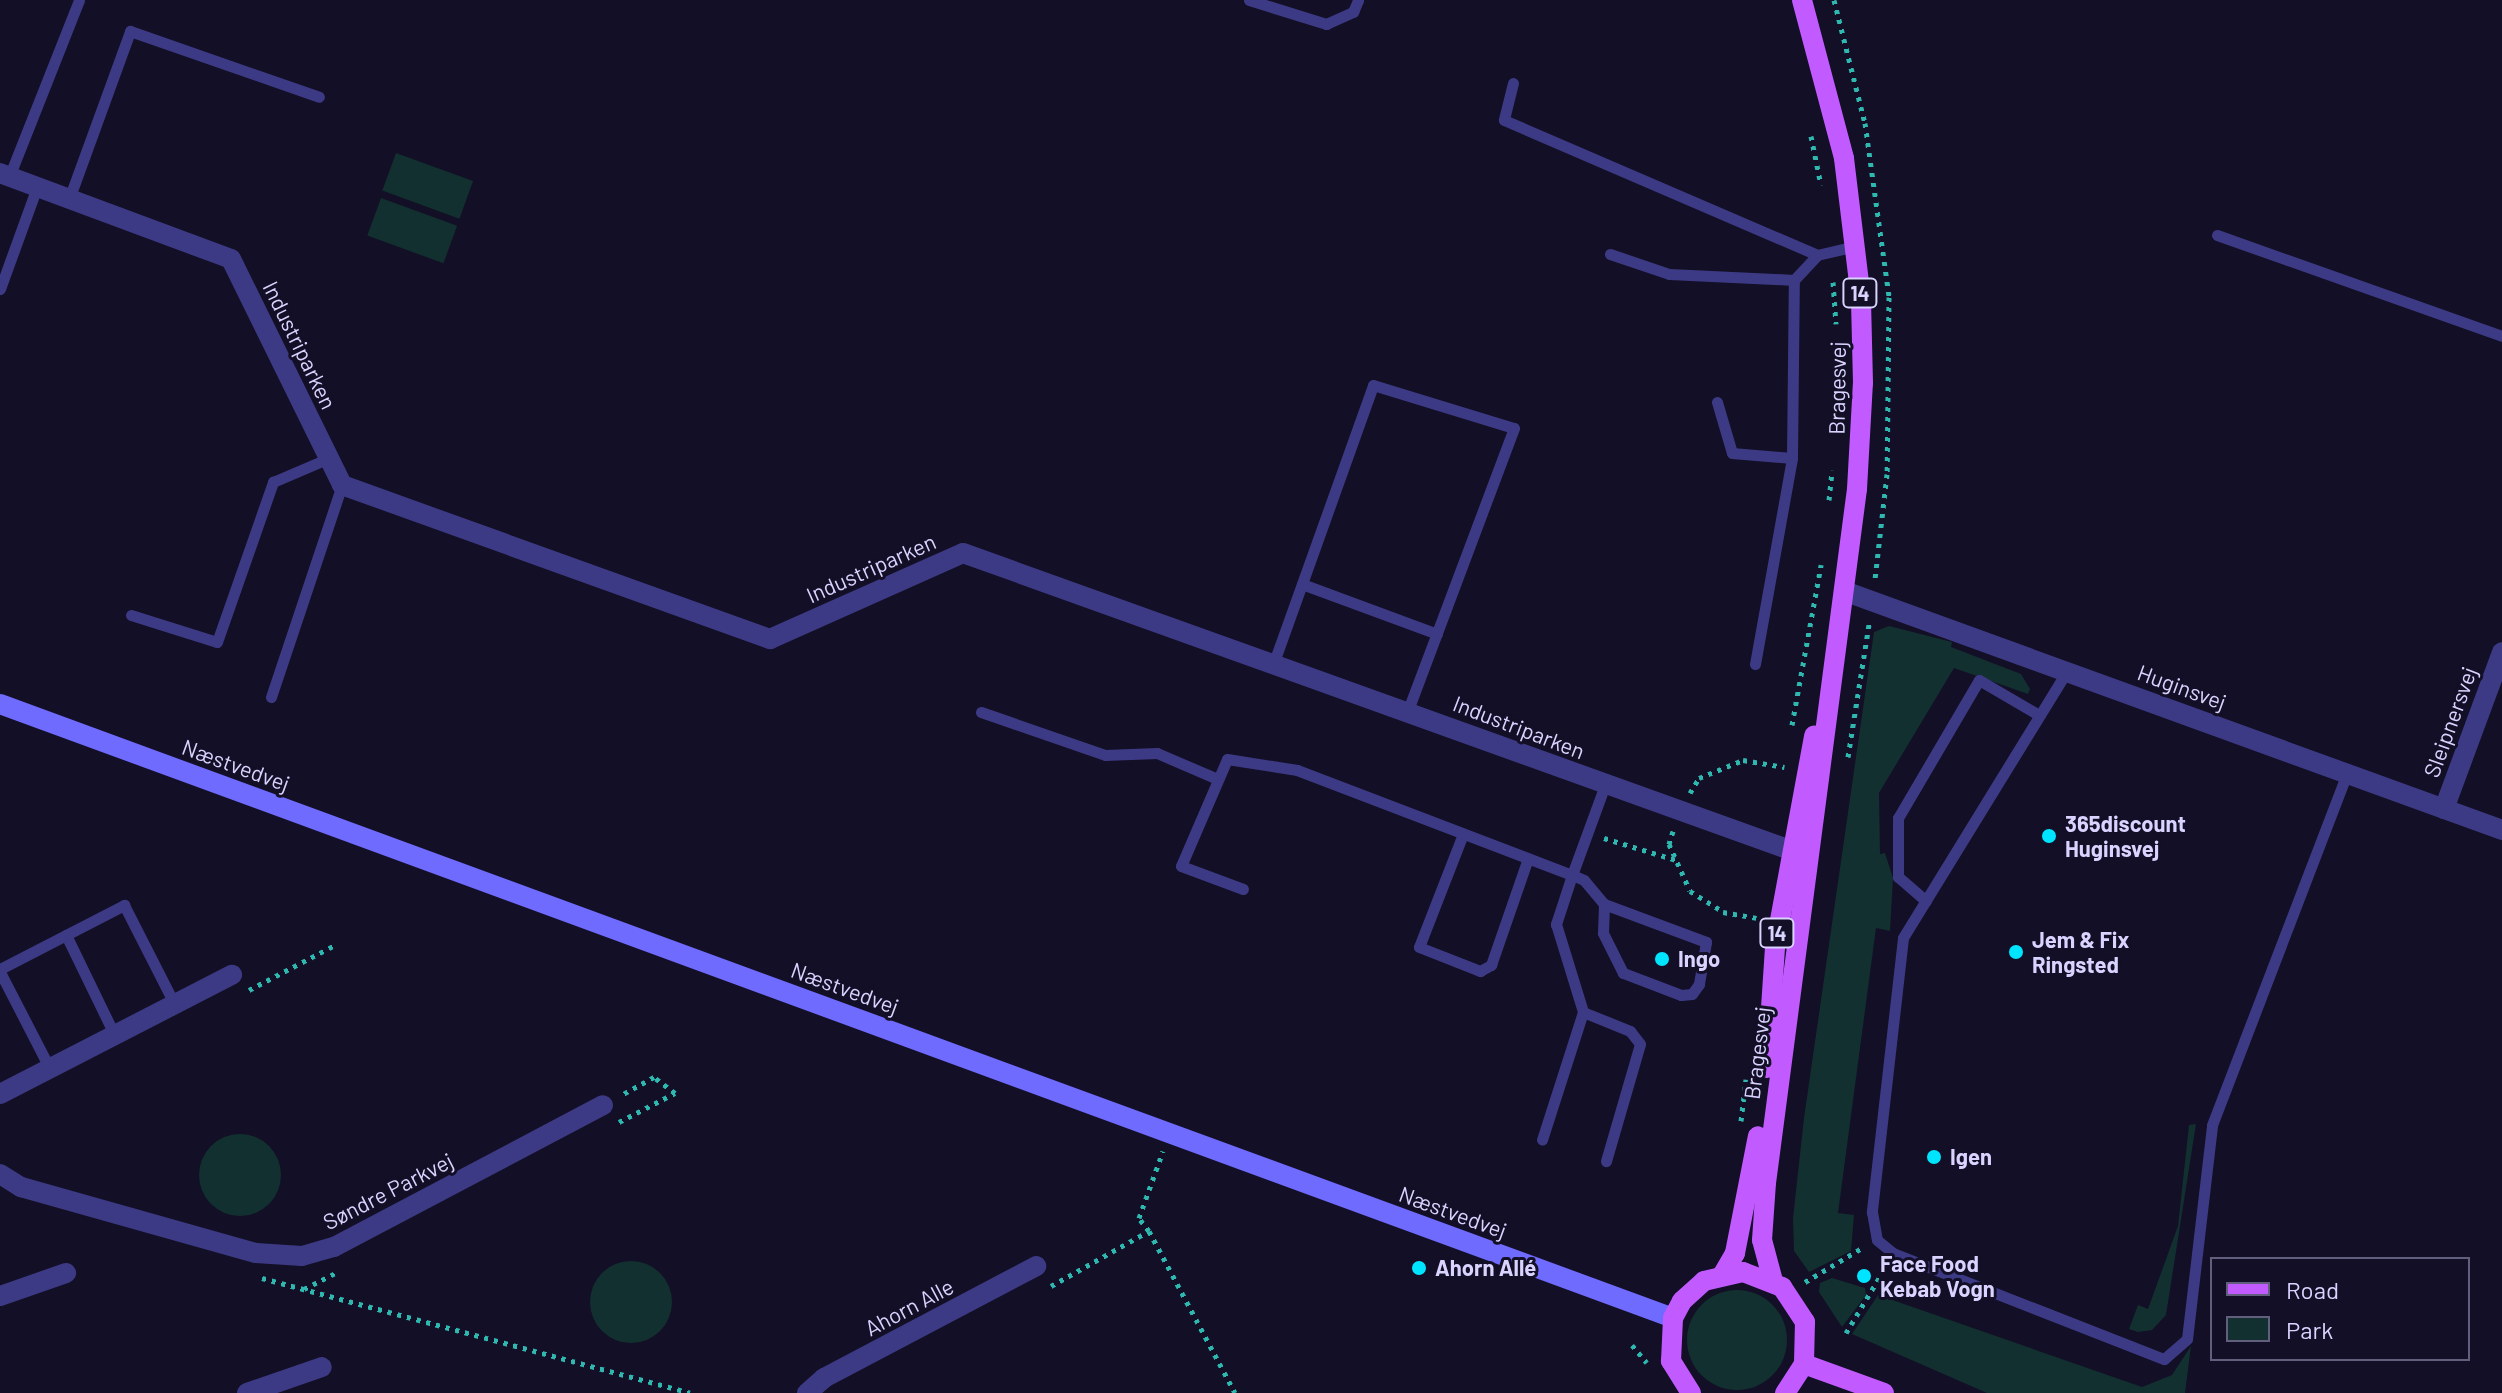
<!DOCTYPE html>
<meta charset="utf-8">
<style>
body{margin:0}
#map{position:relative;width:2502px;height:1393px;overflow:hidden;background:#130f26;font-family:Barlow,sans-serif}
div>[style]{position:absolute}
.green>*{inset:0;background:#12302f;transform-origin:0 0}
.round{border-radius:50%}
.path>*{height:5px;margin-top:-2.5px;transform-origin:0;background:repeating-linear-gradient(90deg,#2fb8b0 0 4px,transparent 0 10px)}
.lane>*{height:11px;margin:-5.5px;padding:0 5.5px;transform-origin:5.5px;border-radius:5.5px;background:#3d3a85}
.street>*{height:20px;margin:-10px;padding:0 10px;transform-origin:10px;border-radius:10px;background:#3d3a85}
.secondary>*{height:20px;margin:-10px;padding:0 10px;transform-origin:10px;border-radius:10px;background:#6f6bff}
.primary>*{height:20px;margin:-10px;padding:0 10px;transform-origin:10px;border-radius:10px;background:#c25bff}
.dots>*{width:22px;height:22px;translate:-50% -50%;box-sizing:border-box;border:4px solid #130f26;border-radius:50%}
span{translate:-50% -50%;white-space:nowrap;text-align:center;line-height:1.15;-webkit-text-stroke:6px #130f26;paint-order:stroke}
.shield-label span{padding:2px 6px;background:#130f26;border:2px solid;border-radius:6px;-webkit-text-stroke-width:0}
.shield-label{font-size:20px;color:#d9d4ff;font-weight:700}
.street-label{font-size:22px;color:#d9d4ff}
.poi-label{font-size:22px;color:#d9d4ff;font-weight:700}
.left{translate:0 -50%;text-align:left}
.legend{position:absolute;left:2210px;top:1257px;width:260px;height:104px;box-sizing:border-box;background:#130f26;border:2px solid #625e7d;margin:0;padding:10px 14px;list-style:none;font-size:24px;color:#d9d4ff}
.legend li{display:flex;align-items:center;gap:16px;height:40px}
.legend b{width:40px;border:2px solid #625e7d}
</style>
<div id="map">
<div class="green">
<div style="left:396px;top:153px;width:82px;height:40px;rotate:20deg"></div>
<div style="left:381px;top:198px;width:81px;height:40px;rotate:20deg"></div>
<div style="clip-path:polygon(1889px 626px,1952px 642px,1951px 647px,2021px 674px,2030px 689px,2028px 694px,1954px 668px,1879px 793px,1880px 854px,1885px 853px,1893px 878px,1890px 931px,1876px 928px,1838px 1213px,1854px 1215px,1851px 1251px,1809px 1272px,1794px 1251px,1793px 1218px,1804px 1118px,1874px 632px)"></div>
<div style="clip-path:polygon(2196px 1124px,2166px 1315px,2152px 1330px,2138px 1332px,2129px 1329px,2138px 1305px,2148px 1309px,2178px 1226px,2189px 1125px)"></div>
<div class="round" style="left:199px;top:1134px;width:82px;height:82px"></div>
<div class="round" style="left:590px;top:1261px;width:82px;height:82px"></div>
<div style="clip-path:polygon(1832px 1278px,1865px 1288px,1866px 1295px,1842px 1327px,1819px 1292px,1820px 1283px)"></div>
<div class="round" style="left:1687px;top:1290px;width:100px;height:100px"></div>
<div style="clip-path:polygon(1878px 1295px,2142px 1387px,2172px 1375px,2191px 1346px,2185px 1393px,1987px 1393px,1852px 1334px)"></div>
</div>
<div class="path">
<div style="left:1834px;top:0;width:127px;rotate:75.9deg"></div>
<div style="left:1865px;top:123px;width:176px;rotate:82.1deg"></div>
<div style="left:1889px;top:297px;width:177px;rotate:90.6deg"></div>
<div style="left:1887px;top:474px;width:106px;rotate:96.5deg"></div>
<div style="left:1811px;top:136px;width:50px;rotate:78.5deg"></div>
<div style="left:1833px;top:282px;width:42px;rotate:85.9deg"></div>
<div style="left:1836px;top:400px;width:42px;rotate:-90deg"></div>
<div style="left:1829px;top:500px;width:30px;rotate:-84deg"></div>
<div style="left:1792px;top:725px;width:163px;rotate:-79.7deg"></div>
<div style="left:1848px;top:757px;width:135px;rotate:-81deg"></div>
<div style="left:1690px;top:793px;width:17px;rotate:-59deg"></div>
<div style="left:1699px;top:778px;width:48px;rotate:-22.2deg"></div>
<div style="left:1743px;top:760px;width:42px;rotate:9.7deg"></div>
<div style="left:1673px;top:831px;width:14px;rotate:107deg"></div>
<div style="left:1669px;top:844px;width:51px;rotate:65.9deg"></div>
<div style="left:1690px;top:891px;width:39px;rotate:32deg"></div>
<div style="left:1723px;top:912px;width:34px;rotate:10deg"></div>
<div style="left:1604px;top:838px;width:75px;rotate:17deg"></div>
<div style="left:249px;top:990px;width:99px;rotate:-27.6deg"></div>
<div style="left:1741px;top:1121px;width:42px;rotate:-83.2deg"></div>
<div style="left:619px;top:1122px;width:63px;rotate:-27.4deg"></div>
<div style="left:675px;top:1093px;width:26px;rotate:-143deg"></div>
<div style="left:654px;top:1077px;width:38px;rotate:151deg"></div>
<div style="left:1149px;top:1231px;width:16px;rotate:-128deg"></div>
<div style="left:1139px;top:1218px;width:71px;rotate:-70.3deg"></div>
<div style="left:262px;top:1278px;width:443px;rotate:15deg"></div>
<div style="left:1805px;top:1282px;width:66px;rotate:-30.8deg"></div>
<div style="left:1051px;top:1286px;width:112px;rotate:-29.3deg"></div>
<div style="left:1149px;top:1231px;width:183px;rotate:62deg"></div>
<div style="left:304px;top:1289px;width:35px;rotate:-27deg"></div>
<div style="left:1846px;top:1333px;width:76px;rotate:-59deg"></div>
<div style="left:1632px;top:1345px;width:23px;rotate:50deg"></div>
</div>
<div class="lane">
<div style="left:1249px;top:0;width:81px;rotate:17.3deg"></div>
<div style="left:1326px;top:24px;width:30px;rotate:-24deg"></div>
<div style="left:1353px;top:12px;width:13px;rotate:-67deg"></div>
<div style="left:1513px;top:83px;width:38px;rotate:104deg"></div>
<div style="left:1504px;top:120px;width:341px;rotate:23.3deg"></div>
<div style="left:9px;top:177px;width:190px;rotate:-68.4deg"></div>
<div style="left:69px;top:199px;width:179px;rotate:-70deg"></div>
<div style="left:130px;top:31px;width:200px;rotate:19.2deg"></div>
<div style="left:2217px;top:235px;width:302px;rotate:19.5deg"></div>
<div style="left:1610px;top:254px;width:62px;rotate:18.7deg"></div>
<div style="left:1669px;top:274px;width:125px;rotate:2.7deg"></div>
<div style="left:1794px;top:280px;width:34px;rotate:-47deg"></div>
<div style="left:1817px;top:255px;width:39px;rotate:-13deg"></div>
<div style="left:0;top:289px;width:109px;rotate:-70.1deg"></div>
<div style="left:1717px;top:402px;width:53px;rotate:73.6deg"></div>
<div style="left:1732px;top:453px;width:60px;rotate:4.8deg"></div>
<div style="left:1302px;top:584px;width:144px;rotate:20.3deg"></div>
<div style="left:131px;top:615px;width:90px;rotate:17.4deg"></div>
<div style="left:217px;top:642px;width:170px;rotate:-70.7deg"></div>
<div style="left:273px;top:482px;width:61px;rotate:-23.2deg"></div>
<div style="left:1274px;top:662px;width:294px;rotate:-70.3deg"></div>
<div style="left:1373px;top:385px;width:147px;rotate:17deg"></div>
<div style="left:1514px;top:428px;width:301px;rotate:110.6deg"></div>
<div style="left:1755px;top:664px;width:209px;rotate:-79.8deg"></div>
<div style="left:1792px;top:458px;width:178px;rotate:-89.4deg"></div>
<div style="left:2067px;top:671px;width:313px;rotate:121.6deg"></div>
<div style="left:1903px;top:938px;width:276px;rotate:96.5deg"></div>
<div style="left:1872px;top:1212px;width:28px;rotate:80deg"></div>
<div style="left:1877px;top:1240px;width:21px;rotate:39deg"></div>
<div style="left:1893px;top:1253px;width:291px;rotate:21.4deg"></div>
<div style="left:2164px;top:1359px;width:30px;rotate:-41deg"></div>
<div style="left:2187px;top:1339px;width:215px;rotate:-83.3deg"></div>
<div style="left:2212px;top:1125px;width:377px;rotate:-69deg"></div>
<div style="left:271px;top:697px;width:224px;rotate:-71.5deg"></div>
<div style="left:981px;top:712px;width:131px;rotate:19.1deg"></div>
<div style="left:1105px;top:755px;width:52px;rotate:-2.2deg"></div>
<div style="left:1157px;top:753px;width:63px;rotate:23.3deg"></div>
<div style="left:1463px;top:834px;width:121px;rotate:111.3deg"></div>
<div style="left:1419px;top:947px;width:66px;rotate:21.5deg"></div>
<div style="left:1480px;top:971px;width:13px;rotate:-29deg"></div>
<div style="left:1491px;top:965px;width:113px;rotate:-70.9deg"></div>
<div style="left:1243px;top:889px;width:66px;rotate:-159.6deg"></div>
<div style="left:1181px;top:866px;width:116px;rotate:-66.7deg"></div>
<div style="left:1227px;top:759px;width:71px;rotate:8.9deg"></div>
<div style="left:1297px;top:770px;width:294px;rotate:20.9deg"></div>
<div style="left:1572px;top:875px;width:52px;rotate:108.1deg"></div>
<div style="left:1556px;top:924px;width:92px;rotate:72.9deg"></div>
<div style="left:1583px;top:1012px;width:134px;rotate:107.8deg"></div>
<div style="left:1926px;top:901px;width:37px;rotate:-139deg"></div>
<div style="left:1898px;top:877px;width:59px;rotate:-90deg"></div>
<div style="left:1898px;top:818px;width:160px;rotate:-59.6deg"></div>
<div style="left:1979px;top:680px;width:69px;rotate:30.3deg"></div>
<div style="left:1604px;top:904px;width:109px;rotate:20.4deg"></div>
<div style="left:1706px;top:942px;width:43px;rotate:99.5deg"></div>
<div style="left:1699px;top:984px;width:12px;rotate:125deg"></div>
<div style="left:1692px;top:994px;width:11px;rotate:175deg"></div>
<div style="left:1681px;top:995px;width:62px;rotate:-159.2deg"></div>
<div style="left:1623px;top:973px;width:45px;rotate:-116.6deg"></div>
<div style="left:1603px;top:933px;width:29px;rotate:-88deg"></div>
<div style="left:1604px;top:904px;width:31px;rotate:-130deg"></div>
<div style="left:1584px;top:880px;width:13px;rotate:-157deg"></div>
<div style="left:1572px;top:875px;width:96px;rotate:-69.9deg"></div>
<div style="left:66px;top:935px;width:112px;rotate:64.1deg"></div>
<div style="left:0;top:969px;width:140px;rotate:-27.3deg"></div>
<div style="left:124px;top:905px;width:112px;rotate:63deg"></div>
<div style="left:0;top:972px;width:109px;rotate:62.7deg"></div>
<div style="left:1583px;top:1012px;width:51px;rotate:22deg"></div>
<div style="left:1630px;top:1031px;width:16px;rotate:52deg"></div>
<div style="left:1640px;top:1044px;width:122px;rotate:106.2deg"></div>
</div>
<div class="street">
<div style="left:0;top:173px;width:246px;rotate:20.4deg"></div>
<div style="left:231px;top:259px;width:252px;rotate:63.8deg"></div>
<div style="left:342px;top:485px;width:455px;rotate:19.8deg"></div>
<div style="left:770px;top:639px;width:211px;rotate:-24deg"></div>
<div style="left:963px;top:553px;width:879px;rotate:19.75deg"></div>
<div style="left:1790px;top:850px;width:17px;rotate:57deg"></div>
<div style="left:1844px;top:591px;width:700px;rotate:19.96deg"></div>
<div style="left:2444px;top:809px;width:167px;rotate:-69.7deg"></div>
<div style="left:0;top:1094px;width:261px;rotate:-27.2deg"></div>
<div style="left:0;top:1174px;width:25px;rotate:32deg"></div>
<div style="left:21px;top:1187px;width:244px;rotate:15.7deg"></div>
<div style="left:256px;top:1253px;width:46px;rotate:3.7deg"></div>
<div style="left:302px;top:1256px;width:33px;rotate:-16deg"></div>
<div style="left:334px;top:1247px;width:304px;rotate:-27.8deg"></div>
<div style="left:0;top:1296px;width:70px;rotate:-19.2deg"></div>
<div style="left:247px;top:1393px;width:79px;rotate:-19.1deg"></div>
<div style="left:807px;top:1393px;width:23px;rotate:-41deg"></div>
<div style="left:824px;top:1378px;width:240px;rotate:-27.8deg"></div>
</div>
<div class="secondary">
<div style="left:0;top:704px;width:1782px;rotate:20.15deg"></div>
</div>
<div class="primary">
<div style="left:1767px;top:1068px;width:121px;rotate:-86.2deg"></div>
<div style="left:1775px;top:947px;width:215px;rotate:-79.5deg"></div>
<div style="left:1723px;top:1274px;width:24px;rotate:-60deg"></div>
<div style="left:1735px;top:1253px;width:119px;rotate:-78.9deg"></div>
<div style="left:1773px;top:1281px;width:42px;rotate:-105deg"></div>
<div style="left:1762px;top:1240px;width:57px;rotate:-86deg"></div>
<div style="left:1766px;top:1183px;width:700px;rotate:-82.53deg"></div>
<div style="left:1857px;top:489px;width:106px;rotate:-86.8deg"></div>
<div style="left:1863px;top:383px;width:84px;rotate:-91.4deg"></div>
<div style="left:1861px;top:299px;width:142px;rotate:-96.9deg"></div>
<div style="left:1844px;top:158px;width:163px;rotate:-104.9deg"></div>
<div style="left:1804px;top:1364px;width:85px;rotate:19.9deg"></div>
<div style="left:1691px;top:1393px;width:38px;rotate:-122deg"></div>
<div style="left:1671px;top:1361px;width:43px;rotate:-87.3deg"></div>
<div style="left:1673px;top:1318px;width:19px;rotate:-62deg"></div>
<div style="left:1682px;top:1301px;width:30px;rotate:-42deg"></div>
<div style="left:1704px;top:1281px;width:40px;rotate:-13deg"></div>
<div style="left:1743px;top:1272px;width:42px;rotate:21deg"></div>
<div style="left:1782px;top:1287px;width:42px;rotate:56.7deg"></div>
<div style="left:1805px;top:1322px;width:42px;rotate:91.4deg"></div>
<div style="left:1804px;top:1364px;width:35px;rotate:123deg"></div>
</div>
<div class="dots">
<div style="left:2049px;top:836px;background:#00e5ff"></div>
<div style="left:2016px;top:952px;background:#00e5ff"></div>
<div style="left:1662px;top:959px;background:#00e5ff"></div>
<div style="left:1934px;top:1157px;background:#00e5ff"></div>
<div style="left:1419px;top:1268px;background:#00e5ff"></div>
<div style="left:1864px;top:1276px;background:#00e5ff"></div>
</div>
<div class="shield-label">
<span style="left:1860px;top:293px">14</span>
<span style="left:1777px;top:933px">14</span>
</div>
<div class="street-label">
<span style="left:300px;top:345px;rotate:64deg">Industriparken</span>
<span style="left:1837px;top:388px;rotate:-89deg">Bragesvej</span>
<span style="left:871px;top:568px;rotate:-24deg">Industriparken</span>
<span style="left:2182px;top:687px;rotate:20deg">Huginsvej</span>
<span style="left:2450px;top:722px;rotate:-70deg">Sleipnersvej</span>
<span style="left:1519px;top:727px;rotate:21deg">Industriparken</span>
<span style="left:236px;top:765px;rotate:20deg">Næstvedvej</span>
<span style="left:845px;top:988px;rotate:20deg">Næstvedvej</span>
<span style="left:1757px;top:1053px;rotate:-83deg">Bragesvej</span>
<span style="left:388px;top:1191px;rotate:-27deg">Søndre Parkvej</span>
<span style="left:1453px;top:1212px;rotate:20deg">Næstvedvej</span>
<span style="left:909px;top:1307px;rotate:-28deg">Ahorn Alle</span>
</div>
<div class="poi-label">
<span class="left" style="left:2065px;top:836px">365discount<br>Huginsvej</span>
<span class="left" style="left:2032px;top:952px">Jem &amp; Fix<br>Ringsted</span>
<span class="left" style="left:1678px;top:959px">Ingo</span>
<span class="left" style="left:1950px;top:1157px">Igen</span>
<span class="left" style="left:1880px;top:1276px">Face Food<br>Kebab Vogn</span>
<span class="left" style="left:1435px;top:1268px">Ahorn Allé</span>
</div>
<ul class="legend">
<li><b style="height:10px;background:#c25bff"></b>Road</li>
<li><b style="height:22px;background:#12302f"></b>Park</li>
</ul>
</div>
